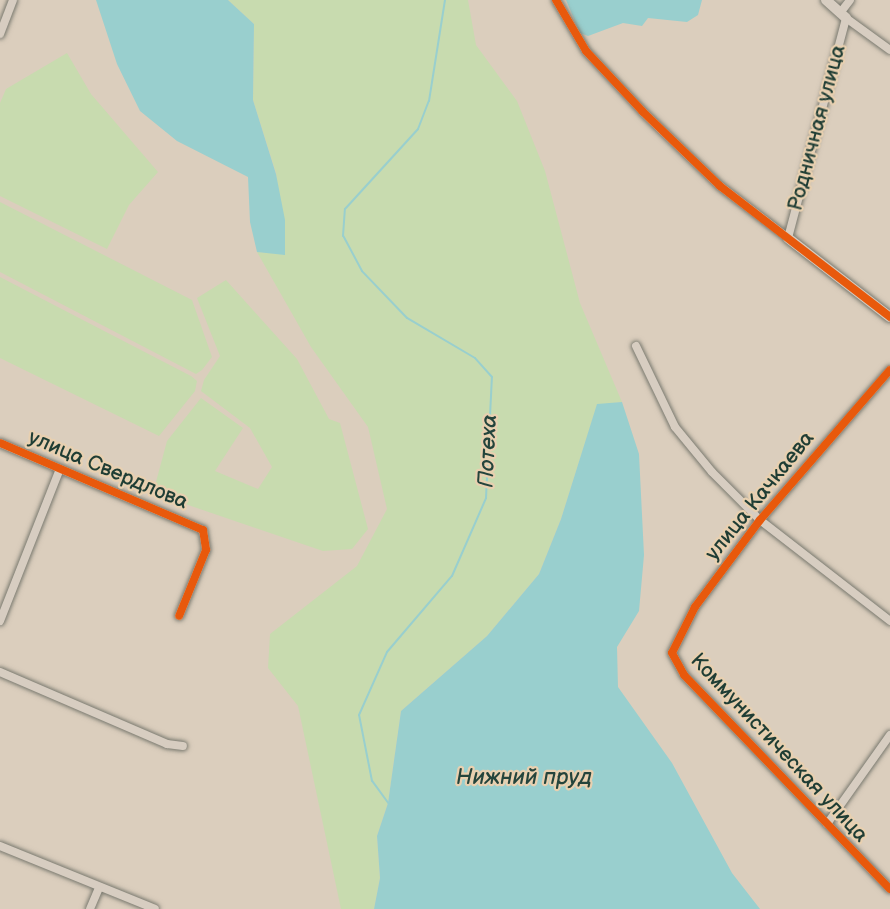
<!DOCTYPE html>
<meta charset="utf-8">
<style>
body{margin:0}
#map{position:relative;width:890px;height:909px;overflow:hidden;background:#dbcebd;font-family:"Balsamiq Sans",sans-serif}
div>[style]{position:absolute}
.green>*{inset:0;background:#c8dbaf}
.water>*{inset:0;background:#99cfce}
.stream>*{height:2px;margin:-1px;padding:0 1px;transform-origin:1px;border-radius:1px;background:#99cfce}
.roads{filter:drop-shadow(0 0 2px #79796f) drop-shadow(0 0 2px #79796f)}
.minor>*{height:8px;margin:-4px;padding:0 4px;transform-origin:4px;border-radius:4px;background:#d7cdc1}
.tertiary>*{height:10px;margin:-5px;padding:0 5px;transform-origin:5px;border-radius:5px;background:#d7cdc1}
.cycleway>*{height:8px;margin:-4px;padding:0 4px;transform-origin:4px;border-radius:4px;background:#e8590c}
span{translate:-50% -50%;white-space:nowrap;text-align:center;line-height:1.15;-webkit-text-stroke:4.5px #e8d0b0;paint-order:stroke}
.street-label{font-size:21px;color:#1f3d34}
.water-label{font-size:22px;color:#24443c;font-style:italic}
</style>
<div id="map">
<div class="green">
<div style="clip-path:polygon(228px 0,468px 0,476px 45px,517px 101px,545px 171px,580px 303px,622px 402px,597px 405px,561px 519px,539px 574px,487px 636px,401px 711px,388px 803px,377px 836px,380px 878px,374px 909px,341px 909px,298px 706px,268px 668px,270px 634px,357px 566px,387px 509px,368px 427px,311px 347px,257px 252px,285px 254px,276px 173px,253px 100px,254px 24px)"></div>
<div style="clip-path:polygon(67px 53px,91px 94px,158px 172px,129px 205px,107px 249px,0 196px,0 103px,6px 89px)"></div>
<div style="clip-path:polygon(0 202px,192px 300px,212px 357px,202px 370px,196px 374px,0 272px)"></div>
<div style="clip-path:polygon(0 277px,191px 376px,197px 381px,195px 391px,159px 436px,0 358px)"></div>
<div style="clip-path:polygon(226px 280px,297px 359px,329px 419px,340px 423px,368px 529px,352px 549px,323px 551px,153px 493px,167px 441px,201px 398px,243px 428px,215px 471px,258px 489px,272px 467px,250px 428px,201px 391px,204px 380px,220px 356px,197px 298px)"></div>
</div>
<div class="water">
<div style="clip-path:polygon(96px 0,228px 0,254px 24px,253px 100px,276px 174px,285px 220px,285px 255px,257px 252px,250px 222px,248px 177px,177px 141px,140px 111px,117px 64px)"></div>
<div style="clip-path:polygon(566px 0,702px 0,698px 15px,687px 22px,648px 18px,642px 26px,623px 23px,588px 36px,580px 33px)"></div>
<div style="clip-path:polygon(622px 402px,639px 454px,644px 555px,639px 611px,617px 647px,618px 687px,672px 763px,732px 873px,760px 909px,374px 909px,380px 878px,377px 836px,388px 803px,401px 711px,487px 636px,539px 574px,561px 519px,597px 404px)"></div>
</div>
<div class="stream">
<div style="left:389px;top:804px;width:29px;rotate:-126deg"></div>
<div style="left:372px;top:781px;width:67px;rotate:-101.1deg"></div>
<div style="left:359px;top:715px;width:69px;rotate:-66deg"></div>
<div style="left:387px;top:652px;width:100px;rotate:-49.5deg"></div>
<div style="left:452px;top:576px;width:85px;rotate:-66.4deg"></div>
<div style="left:486px;top:498px;width:121px;rotate:-87.2deg"></div>
<div style="left:492px;top:377px;width:25px;rotate:-132deg"></div>
<div style="left:475px;top:358px;width:79px;rotate:-149.5deg"></div>
<div style="left:407px;top:318px;width:65px;rotate:-133.8deg"></div>
<div style="left:362px;top:271px;width:40px;rotate:-118deg"></div>
<div style="left:343px;top:236px;width:27px;rotate:-86deg"></div>
<div style="left:345px;top:209px;width:108px;rotate:-47.6deg"></div>
<div style="left:418px;top:129px;width:30px;rotate:-69deg"></div>
<div style="left:429px;top:101px;width:102px;rotate:-81deg"></div>
</div>
<div class="roads">
<div class="minor">
<div style="left:556px;top:0;width:59px;rotate:59.5deg"></div>
<div style="left:586px;top:51px;width:83px;rotate:46.9deg"></div>
<div style="left:643px;top:112px;width:107px;rotate:43.9deg"></div>
<div style="left:720px;top:186px;width:86px;rotate:37.4deg"></div>
<div style="left:788px;top:238px;width:228px;rotate:-75.2deg"></div>
<div style="left:846px;top:18px;width:54px;rotate:36deg"></div>
<div style="left:840px;top:13px;width:16px;rotate:-52deg"></div>
<div style="left:0;top:34px;width:36px;rotate:-69deg"></div>
<div style="left:636px;top:346px;width:90px;rotate:64.3deg"></div>
<div style="left:675px;top:427px;width:58px;rotate:50.6deg"></div>
<div style="left:712px;top:472px;width:68px;rotate:45deg"></div>
<div style="left:760px;top:520px;width:165px;rotate:37.8deg"></div>
<div style="left:890px;top:370px;width:198px;rotate:130.9deg"></div>
<div style="left:760px;top:520px;width:109px;rotate:126.8deg"></div>
<div style="left:695px;top:607px;width:51px;rotate:116.6deg"></div>
<div style="left:672px;top:653px;width:25px;rotate:61deg"></div>
<div style="left:684px;top:675px;width:297px;rotate:46.1deg"></div>
<div style="left:0;top:443px;width:221px;rotate:23.2deg"></div>
<div style="left:203px;top:530px;width:20px;rotate:81deg"></div>
<div style="left:206px;top:550px;width:71px;rotate:112.2deg"></div>
<div style="left:0;top:621px;width:163px;rotate:-68.5deg"></div>
<div style="left:0;top:672px;width:182px;rotate:23.3deg"></div>
<div style="left:167px;top:744px;width:16px;rotate:7deg"></div>
<div style="left:827px;top:824px;width:109px;rotate:-54.7deg"></div>
<div style="left:0;top:846px;width:167px;rotate:22.1deg"></div>
<div style="left:90px;top:909px;width:23px;rotate:-67deg"></div>
</div>
<div class="tertiary">
<div style="left:826px;top:0;width:27px;rotate:42deg"></div>
<div style="left:788px;top:238px;width:129px;rotate:37.8deg"></div>
</div>
</div>
<div class="cycleway">
<div style="left:556px;top:0;width:59px;rotate:59.5deg"></div>
<div style="left:586px;top:51px;width:83px;rotate:46.9deg"></div>
<div style="left:643px;top:112px;width:107px;rotate:43.9deg"></div>
<div style="left:720px;top:186px;width:215px;rotate:37.6deg"></div>
<div style="left:890px;top:370px;width:198px;rotate:130.9deg"></div>
<div style="left:760px;top:520px;width:109px;rotate:126.8deg"></div>
<div style="left:695px;top:607px;width:51px;rotate:116.6deg"></div>
<div style="left:672px;top:653px;width:25px;rotate:61deg"></div>
<div style="left:684px;top:675px;width:297px;rotate:46.1deg"></div>
<div style="left:0;top:443px;width:221px;rotate:23.2deg"></div>
<div style="left:203px;top:530px;width:20px;rotate:81deg"></div>
<div style="left:206px;top:550px;width:71px;rotate:112.2deg"></div>
</div>
<div class="street-label">
<span style="left:817px;top:128px;rotate:-75deg">Родничная улица</span>
<span style="left:108px;top:470px;rotate:23deg">улица Свердлова</span>
<span style="left:760px;top:496px;rotate:-51deg">улица Качкаева</span>
<span style="left:779px;top:748px;rotate:47deg">Коммунистическая улица</span>
</div>
<div class="water-label">
<span style="left:488px;top:451px;rotate:-87deg">Потеха</span>
<span style="left:524px;top:778px">Нижний пруд</span>
</div>
</div>
